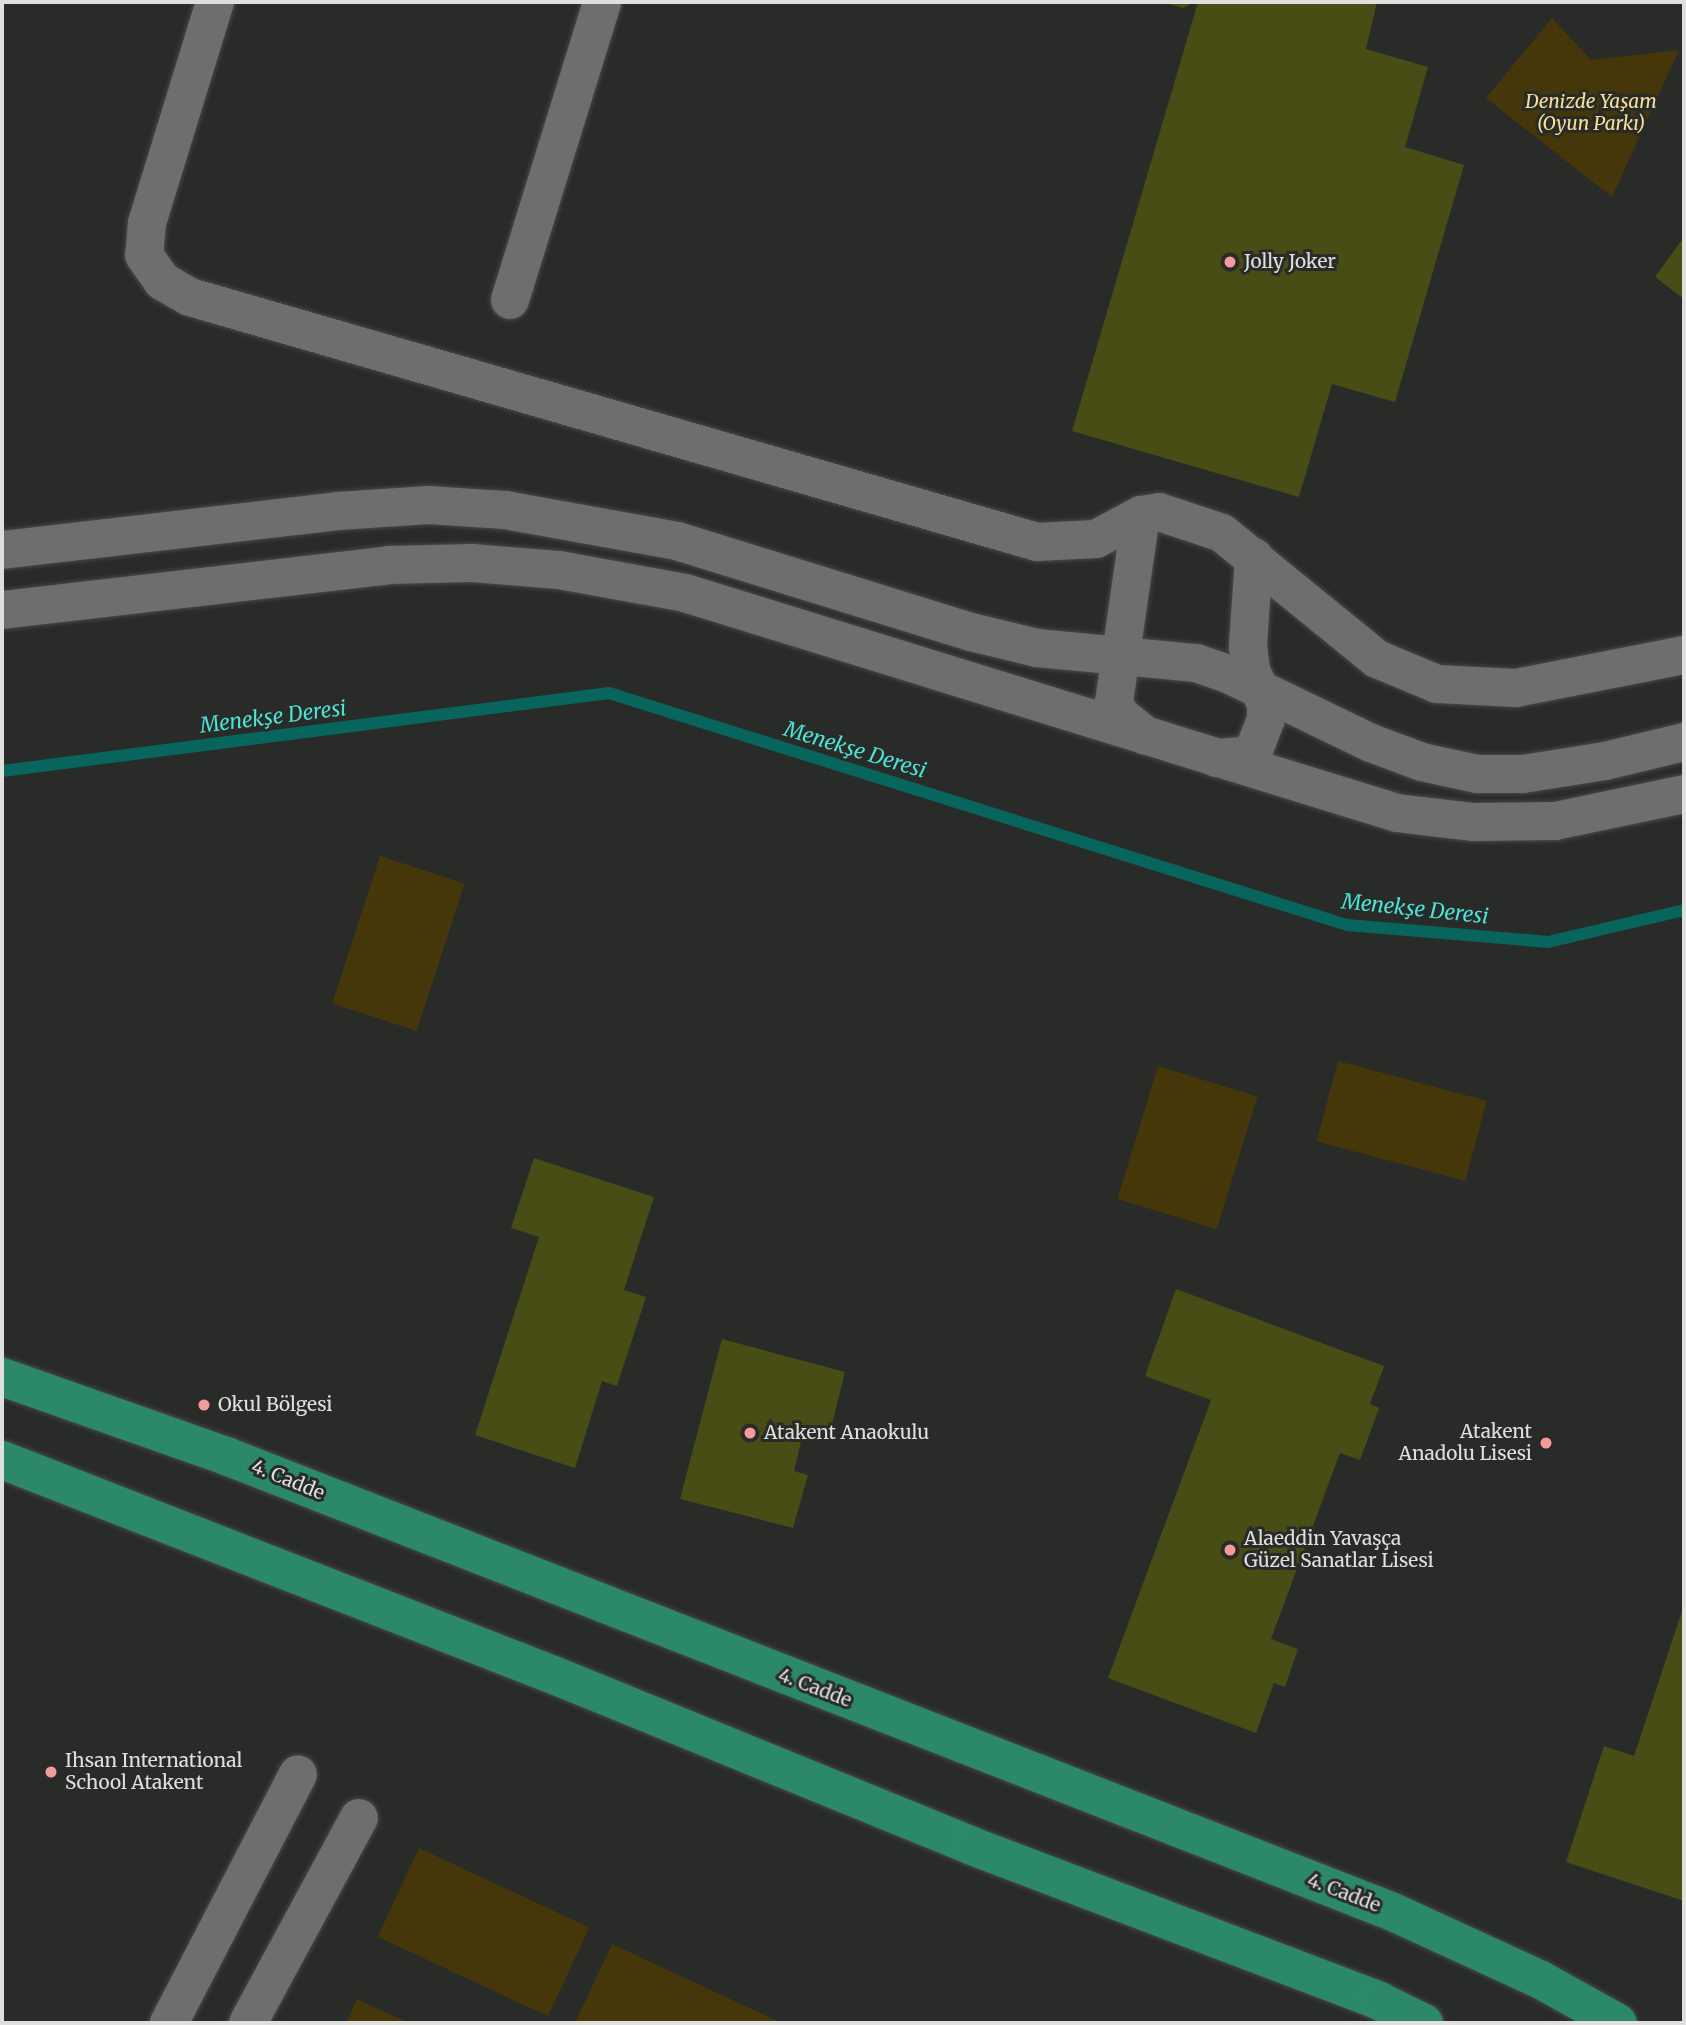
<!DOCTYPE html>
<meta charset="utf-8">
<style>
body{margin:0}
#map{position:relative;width:1686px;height:2025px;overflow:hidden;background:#292b29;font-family:Merriweather,serif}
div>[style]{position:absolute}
.green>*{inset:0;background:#453709;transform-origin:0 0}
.stream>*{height:12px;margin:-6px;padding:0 6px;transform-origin:6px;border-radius:6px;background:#08655e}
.building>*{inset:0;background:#474d14}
.roads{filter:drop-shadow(0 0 2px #474946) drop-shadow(0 0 2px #474946)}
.minor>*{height:38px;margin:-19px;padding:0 19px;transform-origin:19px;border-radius:19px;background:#6c6f6b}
.major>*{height:38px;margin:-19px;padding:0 19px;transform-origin:19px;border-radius:19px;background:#2b896a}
.dots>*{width:19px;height:19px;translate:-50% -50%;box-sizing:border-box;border:4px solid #292b29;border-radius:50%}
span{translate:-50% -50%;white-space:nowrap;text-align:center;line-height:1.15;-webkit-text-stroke:6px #292b29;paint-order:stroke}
.park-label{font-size:19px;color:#fae198;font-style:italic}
.poi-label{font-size:19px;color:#dfe0de}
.left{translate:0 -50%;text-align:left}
.right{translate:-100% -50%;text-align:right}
.street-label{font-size:19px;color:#dfe0de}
.water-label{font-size:21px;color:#4ae3d5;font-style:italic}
.frame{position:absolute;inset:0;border:4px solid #dfe0de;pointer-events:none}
</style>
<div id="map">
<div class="green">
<div style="clip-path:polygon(1552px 18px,1591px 60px,1679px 50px,1612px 197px,1486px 98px)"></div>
<div style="left:380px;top:856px;width:89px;height:155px;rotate:18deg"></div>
<div style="left:1338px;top:1061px;width:154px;height:83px;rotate:15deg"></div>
<div style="left:1158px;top:1066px;width:104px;height:139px;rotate:17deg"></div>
<div style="left:419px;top:1848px;width:188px;height:98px;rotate:25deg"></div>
<div style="clip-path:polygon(612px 1944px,782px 2023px,575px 2023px)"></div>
<div style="clip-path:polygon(357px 1999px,409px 2023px,346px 2023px)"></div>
</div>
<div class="stream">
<div style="left:2px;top:771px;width:612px;rotate:-7.32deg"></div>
<div style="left:609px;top:693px;width:774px;rotate:17.45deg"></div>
<div style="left:1347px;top:925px;width:202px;rotate:4.8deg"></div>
<div style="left:1548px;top:942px;width:140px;rotate:-13.2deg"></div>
</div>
<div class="building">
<div style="clip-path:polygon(1163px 2px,1195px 2px,1183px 8px)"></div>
<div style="clip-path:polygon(1198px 2px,1377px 2px,1366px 49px,1428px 67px,1405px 147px,1464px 165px,1395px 402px,1332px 384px,1299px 497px,1072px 431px)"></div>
<div style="clip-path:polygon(1684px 237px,1684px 299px,1655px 277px)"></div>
<div style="clip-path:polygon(534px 1158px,654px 1197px,624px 1290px,646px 1297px,617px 1386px,602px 1381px,575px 1468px,475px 1435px,539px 1237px,511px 1228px)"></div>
<div style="clip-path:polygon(1176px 1289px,1384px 1366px,1370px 1404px,1379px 1408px,1360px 1460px,1340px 1453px,1271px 1639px,1298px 1649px,1285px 1687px,1274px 1683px,1256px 1733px,1108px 1678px,1211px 1400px,1145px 1376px)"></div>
<div style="clip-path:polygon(722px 1339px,845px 1372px,829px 1436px,804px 1429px,794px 1471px,808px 1475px,793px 1528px,680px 1499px)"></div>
<div style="clip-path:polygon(1684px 1605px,1684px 1901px,1566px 1862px,1604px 1746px,1634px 1756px)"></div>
</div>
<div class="roads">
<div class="minor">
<div style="left:215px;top:2px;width:231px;rotate:107.1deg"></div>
<div style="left:147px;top:223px;width:32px;rotate:95deg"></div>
<div style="left:144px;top:255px;width:32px;rotate:55deg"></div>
<div style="left:162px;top:281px;width:32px;rotate:30deg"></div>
<div style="left:190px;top:297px;width:882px;rotate:16.13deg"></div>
<div style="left:1037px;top:542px;width:59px;rotate:-2.9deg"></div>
<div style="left:1096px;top:539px;width:51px;rotate:-28.1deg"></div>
<div style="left:1141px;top:515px;width:18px;rotate:-9deg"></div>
<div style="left:1159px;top:512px;width:66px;rotate:18.4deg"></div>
<div style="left:1222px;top:533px;width:200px;rotate:39.1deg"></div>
<div style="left:1377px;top:659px;width:65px;rotate:22.6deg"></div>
<div style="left:1437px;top:684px;width:79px;rotate:2.9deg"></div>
<div style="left:1516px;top:688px;width:171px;rotate:-11.1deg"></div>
<div style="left:510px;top:300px;width:312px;rotate:-72.8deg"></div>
<div style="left:1141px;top:515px;width:189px;rotate:98.2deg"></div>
<div style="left:1114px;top:702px;width:14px;rotate:65deg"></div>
<div style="left:1120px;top:715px;width:33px;rotate:39deg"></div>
<div style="left:2px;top:550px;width:338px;rotate:-6.6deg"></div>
<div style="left:338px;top:511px;width:91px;rotate:-3.8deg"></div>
<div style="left:429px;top:505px;width:76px;rotate:3.8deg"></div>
<div style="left:505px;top:510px;width:175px;rotate:10.2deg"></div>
<div style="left:677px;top:541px;width:308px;rotate:17.2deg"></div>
<div style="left:971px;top:632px;width:68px;rotate:13.6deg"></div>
<div style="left:1037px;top:648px;width:160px;rotate:5.4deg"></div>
<div style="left:1196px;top:663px;width:34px;rotate:19deg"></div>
<div style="left:1228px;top:674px;width:159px;rotate:25.8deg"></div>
<div style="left:1371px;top:743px;width:54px;rotate:20.4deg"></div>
<div style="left:1422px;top:762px;width:56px;rotate:12.3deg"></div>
<div style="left:1477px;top:774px;width:46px"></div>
<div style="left:1523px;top:774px;width:83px;rotate:-9deg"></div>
<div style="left:1605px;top:761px;width:81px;rotate:-13.5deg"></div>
<div style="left:2px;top:610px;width:389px;rotate:-6.6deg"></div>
<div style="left:388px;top:565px;width:84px;rotate:-1.4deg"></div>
<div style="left:472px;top:563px;width:87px;rotate:4.6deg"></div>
<div style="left:559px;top:570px;width:128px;rotate:10.3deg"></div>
<div style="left:685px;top:593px;width:745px;rotate:17.17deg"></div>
<div style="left:1397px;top:813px;width:78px;rotate:6.7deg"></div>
<div style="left:1474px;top:822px;width:81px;rotate:-0.7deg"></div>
<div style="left:1555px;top:821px;width:132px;rotate:-11.8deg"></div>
<div style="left:1216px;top:758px;width:28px;rotate:-4deg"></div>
<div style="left:1244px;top:756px;width:12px;rotate:-31deg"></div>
<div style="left:1254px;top:750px;width:33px;rotate:-69deg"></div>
<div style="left:1266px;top:719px;width:15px;rotate:-90deg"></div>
<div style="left:1266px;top:704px;width:37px;rotate:-114deg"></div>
<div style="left:1251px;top:670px;width:25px;rotate:-97deg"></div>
<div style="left:1248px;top:645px;width:88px;rotate:-86.1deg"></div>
<div style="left:169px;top:2023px;width:280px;rotate:-62.6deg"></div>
<div style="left:248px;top:2023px;width:233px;rotate:-61.6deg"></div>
</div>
<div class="major">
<div style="left:2px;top:1377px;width:238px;rotate:19.4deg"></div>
<div style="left:226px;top:1456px;width:1253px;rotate:21.34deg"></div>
<div style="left:1393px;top:1912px;width:163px;rotate:24.7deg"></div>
<div style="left:1541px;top:1980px;width:88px;rotate:29.2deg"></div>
<div style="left:2px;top:1460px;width:595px;rotate:21.3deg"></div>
<div style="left:556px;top:1676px;width:449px;rotate:22.2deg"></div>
<div style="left:972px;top:1846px;width:436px;rotate:20.8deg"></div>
<div style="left:1379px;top:2001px;width:50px;rotate:26.1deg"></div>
</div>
</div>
<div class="dots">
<div style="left:1230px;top:262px;background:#f59b9b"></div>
<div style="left:204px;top:1405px;background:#f59b9b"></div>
<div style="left:750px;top:1433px;background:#f59b9b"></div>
<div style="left:1546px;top:1443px;background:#f59b9b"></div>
<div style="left:1230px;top:1550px;background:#f59b9b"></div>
<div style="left:51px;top:1772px;background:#f59b9b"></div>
</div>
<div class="park-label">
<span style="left:1591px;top:113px">Denizde Yaşam<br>(Oyun Parkı)</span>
</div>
<div class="poi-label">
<span class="left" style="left:1244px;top:262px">Jolly Joker</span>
<span class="left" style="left:218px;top:1405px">Okul Bölgesi</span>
<span class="right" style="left:1532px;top:1443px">Atakent<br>Anadolu Lisesi</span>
<span class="left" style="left:764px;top:1433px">Atakent Anaokulu</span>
<span class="left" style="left:1244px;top:1550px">Alaeddin Yavaşça<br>Güzel Sanatlar Lisesi</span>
<span class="left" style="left:65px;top:1772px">Ihsan International<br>School Atakent</span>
</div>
<div class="street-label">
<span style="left:288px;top:1480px;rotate:22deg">4. Cadde</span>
<span style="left:815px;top:1688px;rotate:21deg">4. Cadde</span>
<span style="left:1344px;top:1893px;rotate:21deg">4. Cadde</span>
</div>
<div class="water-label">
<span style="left:273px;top:717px;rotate:-7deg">Menekşe Deresi</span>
<span style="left:855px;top:750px;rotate:17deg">Menekşe Deresi</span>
<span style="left:1415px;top:909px;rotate:6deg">Menekşe Deresi</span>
</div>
<div class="frame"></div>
</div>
